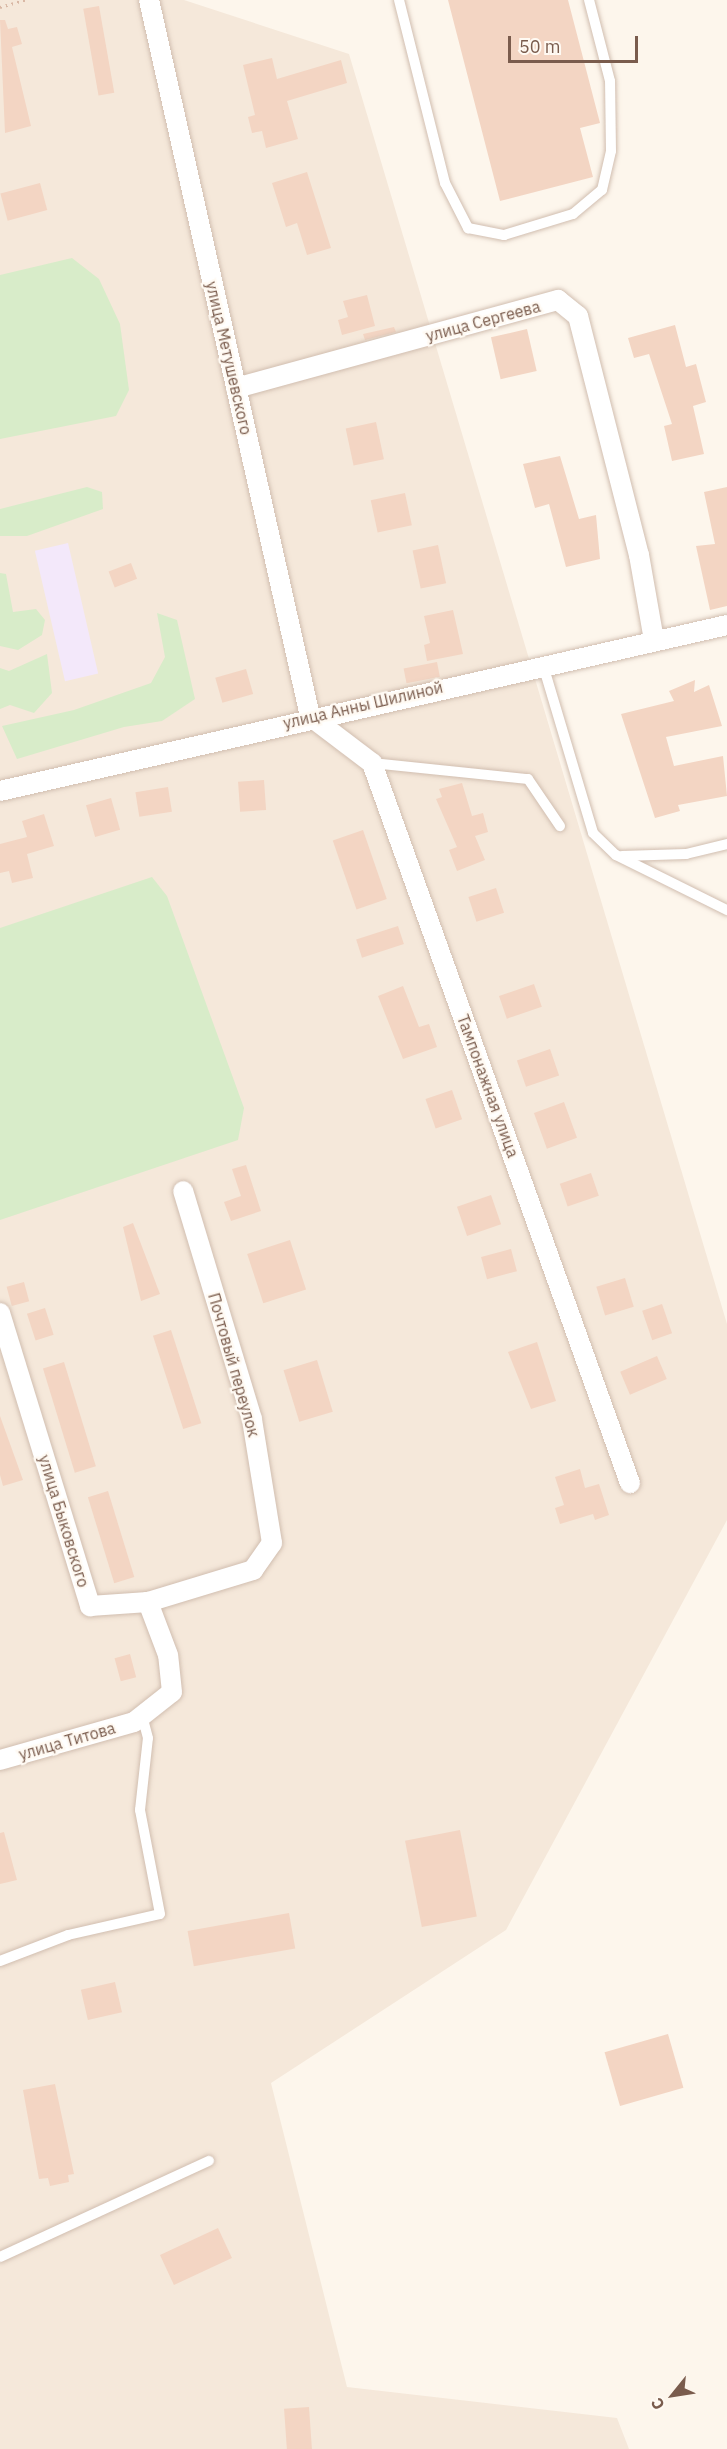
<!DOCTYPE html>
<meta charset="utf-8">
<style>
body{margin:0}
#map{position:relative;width:727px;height:2449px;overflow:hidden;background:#fdf6ec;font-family:"IBM Plex Sans",sans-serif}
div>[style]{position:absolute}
.residential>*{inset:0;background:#f5e8da}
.education>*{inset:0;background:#f3e8fa;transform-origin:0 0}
.green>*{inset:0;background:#d8ecc9}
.building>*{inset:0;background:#f3d5c3;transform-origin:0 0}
.path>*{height:3px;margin-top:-1.5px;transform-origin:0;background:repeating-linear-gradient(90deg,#d9b8a5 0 1.5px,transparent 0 6px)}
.roads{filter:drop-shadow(0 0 2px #d1beb0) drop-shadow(0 0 2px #d1beb0)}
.lane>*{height:10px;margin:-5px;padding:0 5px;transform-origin:5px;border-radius:5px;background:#fff}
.street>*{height:20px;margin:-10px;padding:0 10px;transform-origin:10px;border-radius:10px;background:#fff}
span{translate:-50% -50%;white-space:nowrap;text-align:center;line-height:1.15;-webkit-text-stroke:4.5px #fffaf3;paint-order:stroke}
.street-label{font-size:16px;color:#7a5c4d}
.north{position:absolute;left:643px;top:2365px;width:60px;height:60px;-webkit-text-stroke:4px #fffaf3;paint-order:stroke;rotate:240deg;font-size:16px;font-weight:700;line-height:24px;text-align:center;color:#7a5c4d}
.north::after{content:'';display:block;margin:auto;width:21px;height:27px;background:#7a5c4d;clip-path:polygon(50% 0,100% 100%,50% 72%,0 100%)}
.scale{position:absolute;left:508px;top:36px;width:130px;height:27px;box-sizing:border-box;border:3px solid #7a5c4d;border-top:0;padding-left:8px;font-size:18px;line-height:21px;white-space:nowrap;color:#7a5c4d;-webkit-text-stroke:4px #fffaf3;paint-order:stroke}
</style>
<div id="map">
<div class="residential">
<div style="clip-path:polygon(0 0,184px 0,349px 54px,727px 1324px,727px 1520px,506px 1930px,271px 2083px,347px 2387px,617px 2418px,629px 2449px,0 2449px)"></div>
</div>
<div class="education">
<div style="left:68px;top:543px;width:134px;height:34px;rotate:77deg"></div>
</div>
<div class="green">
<div style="clip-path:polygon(72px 258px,99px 279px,120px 324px,129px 390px,116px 416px,0 439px,0 275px)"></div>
<div style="clip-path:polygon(87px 487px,102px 492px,103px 509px,27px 536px,0 536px,0 509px)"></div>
<div style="clip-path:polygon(0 573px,6px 574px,13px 612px,36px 609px,45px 620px,42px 635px,18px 650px,0 646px)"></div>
<div style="clip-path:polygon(157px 613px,177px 620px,195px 699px,162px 721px,124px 727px,17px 759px,2px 726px,74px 710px,151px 683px,165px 657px)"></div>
<div style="clip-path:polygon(47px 654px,52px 693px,34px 713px,10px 705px,0 709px,0 668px,9px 671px)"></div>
<div style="clip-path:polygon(152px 877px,167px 896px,244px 1108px,238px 1140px,0 1220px,0 928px)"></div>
</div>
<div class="building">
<div style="clip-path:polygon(448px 0,568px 0,600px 123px,580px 128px,593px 177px,500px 201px)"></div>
<div style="left:99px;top:6px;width:88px;height:16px;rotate:80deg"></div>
<div style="clip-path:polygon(0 20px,5px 20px,8px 29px,17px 27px,22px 44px,12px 47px,31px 126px,5px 133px)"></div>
<div style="clip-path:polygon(272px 58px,277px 79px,341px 60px,347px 83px,287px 101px,298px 139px,266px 148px,262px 131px,252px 133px,248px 117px,255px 115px,243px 65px)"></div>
<div style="clip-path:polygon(307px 172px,331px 248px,307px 255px,297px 223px,286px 227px,272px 183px)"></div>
<div style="left:40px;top:183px;width:28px;height:41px;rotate:75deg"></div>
<div style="clip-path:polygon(367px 295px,375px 326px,342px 335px,338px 320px,348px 317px,343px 301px)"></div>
<div style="clip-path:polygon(675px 325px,686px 367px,696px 364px,706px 402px,693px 406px,704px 454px,672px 461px,664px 426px,672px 424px,649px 354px,634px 358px,628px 338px)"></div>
<div style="clip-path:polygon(394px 327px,396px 332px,365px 340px,363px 334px)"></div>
<div style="left:527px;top:329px;width:43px;height:37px;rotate:77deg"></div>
<div style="left:376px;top:422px;width:38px;height:31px;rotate:78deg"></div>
<div style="clip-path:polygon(560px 456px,579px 519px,596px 515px,600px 559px,566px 567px,549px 504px,535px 508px,523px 464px)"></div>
<div style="clip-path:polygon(727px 487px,727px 606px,710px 610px,696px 546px,715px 544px,704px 492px)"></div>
<div style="left:405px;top:493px;width:33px;height:35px;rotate:78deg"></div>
<div style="left:438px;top:545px;width:39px;height:26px;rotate:78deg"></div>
<div style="left:131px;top:563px;width:17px;height:24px;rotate:69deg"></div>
<div style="clip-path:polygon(453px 610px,463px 654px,427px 661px,424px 645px,430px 643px,424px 616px)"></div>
<div style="left:437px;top:662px;width:15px;height:34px;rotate:79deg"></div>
<div style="left:246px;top:669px;width:26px;height:32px;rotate:74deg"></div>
<div style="clip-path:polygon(695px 680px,694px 692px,709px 685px,722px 726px,666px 737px,674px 766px,723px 756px,727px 796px,678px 805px,680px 811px,655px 818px,621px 714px,674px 701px,669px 691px)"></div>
<div style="left:264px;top:780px;width:30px;height:26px;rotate:86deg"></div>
<div style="clip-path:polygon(462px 783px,472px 816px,483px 813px,488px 832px,475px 836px,485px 860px,457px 871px,449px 850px,457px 847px,436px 799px,442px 797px,439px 789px)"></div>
<div style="left:168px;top:787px;width:25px;height:33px;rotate:81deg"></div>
<div style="left:111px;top:798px;width:33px;height:26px;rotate:74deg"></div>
<div style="clip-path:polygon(44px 814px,54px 846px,27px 854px,33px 878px,12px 883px,9px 871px,0 873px,0 844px,27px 837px,22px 821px)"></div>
<div style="left:363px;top:830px;width:73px;height:32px;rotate:71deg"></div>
<div style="left:496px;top:888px;width:26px;height:29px;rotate:72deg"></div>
<div style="left:398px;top:926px;width:19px;height:44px;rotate:72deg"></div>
<div style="left:534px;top:984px;width:24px;height:37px;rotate:71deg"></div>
<div style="clip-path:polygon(403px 986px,419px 1027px,429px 1024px,437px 1047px,403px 1059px,378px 996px)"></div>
<div style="left:550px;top:1049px;width:28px;height:35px;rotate:71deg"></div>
<div style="left:452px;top:1090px;width:31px;height:28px;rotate:71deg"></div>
<div style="left:564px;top:1102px;width:38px;height:32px;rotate:70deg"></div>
<div style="clip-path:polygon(246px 1165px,261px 1211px,231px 1221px,224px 1202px,241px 1196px,232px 1169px)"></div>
<div style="left:591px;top:1173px;width:24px;height:33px;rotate:71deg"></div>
<div style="left:491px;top:1195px;width:31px;height:36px;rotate:71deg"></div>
<div style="clip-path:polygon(133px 1223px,160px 1294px,141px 1301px,123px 1227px)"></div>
<div style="left:290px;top:1240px;width:52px;height:45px;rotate:72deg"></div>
<div style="left:511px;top:1249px;width:23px;height:31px;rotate:75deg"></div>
<div style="left:625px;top:1278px;width:30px;height:30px;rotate:73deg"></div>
<div style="left:24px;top:1282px;width:20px;height:18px;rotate:75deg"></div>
<div style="left:662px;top:1304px;width:31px;height:21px;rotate:71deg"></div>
<div style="left:45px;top:1308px;width:28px;height:19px;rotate:72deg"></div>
<div style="left:171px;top:1330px;width:98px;height:19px;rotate:72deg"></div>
<div style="clip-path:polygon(537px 1342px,556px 1401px,531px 1409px,508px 1352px)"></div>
<div style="left:657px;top:1356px;width:25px;height:40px;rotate:67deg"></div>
<div style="left:317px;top:1360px;width:54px;height:35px;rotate:73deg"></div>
<div style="left:64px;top:1362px;width:109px;height:22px;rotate:73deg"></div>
<div style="clip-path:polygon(0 1416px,23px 1480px,3px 1486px,0 1475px)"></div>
<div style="clip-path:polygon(580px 1469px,585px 1488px,599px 1484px,609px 1515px,595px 1520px,593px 1514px,560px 1524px,555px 1508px,564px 1505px,555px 1477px)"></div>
<div style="left:108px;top:1491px;width:90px;height:21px;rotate:73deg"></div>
<div style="left:130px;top:1654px;width:24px;height:16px;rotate:75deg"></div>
<div style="left:460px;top:1830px;width:88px;height:56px;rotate:79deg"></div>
<div style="clip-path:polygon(4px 1832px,17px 1880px,0 1884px,0 1833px)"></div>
<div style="left:289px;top:1913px;width:36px;height:103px;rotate:80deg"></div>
<div style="left:115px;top:1982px;width:31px;height:35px;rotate:77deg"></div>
<div style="left:668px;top:2034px;width:56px;height:66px;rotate:74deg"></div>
<div style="clip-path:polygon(55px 2084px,74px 2174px,68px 2175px,69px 2182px,50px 2186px,48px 2178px,39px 2179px,23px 2090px)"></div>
<div style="left:218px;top:2228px;width:33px;height:64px;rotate:65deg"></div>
<div style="left:309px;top:2407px;width:42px;height:25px;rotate:86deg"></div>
</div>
<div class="path">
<div style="left:0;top:7px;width:26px;rotate:-16deg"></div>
</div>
<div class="roads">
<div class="lane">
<div style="left:399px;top:0;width:189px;rotate:75.9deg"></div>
<div style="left:445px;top:183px;width:51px;rotate:62.9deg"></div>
<div style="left:468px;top:228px;width:37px;rotate:11deg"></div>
<div style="left:504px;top:235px;width:72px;rotate:-16.9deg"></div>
<div style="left:573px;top:214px;width:38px;rotate:-40deg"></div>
<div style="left:602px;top:190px;width:40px;rotate:-77deg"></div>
<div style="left:611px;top:151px;width:70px;rotate:-90.8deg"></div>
<div style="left:610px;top:81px;width:84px;rotate:-104.5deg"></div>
<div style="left:543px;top:665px;width:175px;rotate:73.4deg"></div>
<div style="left:593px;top:833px;width:32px;rotate:44deg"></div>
<div style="left:616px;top:855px;width:124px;rotate:26.4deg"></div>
<div style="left:372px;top:763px;width:157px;rotate:5.9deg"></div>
<div style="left:528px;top:779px;width:57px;rotate:55.8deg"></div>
<div style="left:622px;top:856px;width:64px;rotate:-1.8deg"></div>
<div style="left:686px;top:854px;width:42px;rotate:-13.7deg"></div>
<div style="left:0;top:1961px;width:73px;rotate:-20.9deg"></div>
<div style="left:68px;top:1935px;width:94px;rotate:-12.9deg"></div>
<div style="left:160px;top:1914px;width:106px;rotate:-100.9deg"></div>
<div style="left:140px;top:1810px;width:72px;rotate:-83.7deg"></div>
<div style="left:148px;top:1738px;width:23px;rotate:-105deg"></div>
<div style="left:0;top:2257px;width:230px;rotate:-24.7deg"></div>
</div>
<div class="street">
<div style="left:149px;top:0;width:734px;rotate:77.33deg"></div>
<div style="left:236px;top:388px;width:334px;rotate:-15.3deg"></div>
<div style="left:558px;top:300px;width:26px;rotate:39deg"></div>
<div style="left:578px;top:316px;width:247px;rotate:75.7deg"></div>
<div style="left:639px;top:555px;width:86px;rotate:80deg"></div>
<div style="left:310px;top:716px;width:78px;rotate:37.2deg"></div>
<div style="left:372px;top:763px;width:765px;rotate:70.29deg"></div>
<div style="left:0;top:791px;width:746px;rotate:-12.86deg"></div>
<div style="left:0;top:1313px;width:307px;rotate:72.9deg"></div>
<div style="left:90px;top:1606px;width:58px;rotate:-3.9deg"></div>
<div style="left:148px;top:1602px;width:110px;rotate:-16.9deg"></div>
<div style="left:253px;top:1570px;width:33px;rotate:-55deg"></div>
<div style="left:272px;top:1543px;width:126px;rotate:-99.2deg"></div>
<div style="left:252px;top:1419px;width:238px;rotate:-106.8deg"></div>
<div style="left:0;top:1760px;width:139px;rotate:-15.8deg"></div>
<div style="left:134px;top:1722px;width:48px;rotate:-38.3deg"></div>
<div style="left:172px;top:1692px;width:37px;rotate:-96deg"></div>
<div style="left:168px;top:1655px;width:57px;rotate:-110.7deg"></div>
</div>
</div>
<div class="street-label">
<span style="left:483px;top:321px;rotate:-15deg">улица Сергеева</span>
<span style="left:229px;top:358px;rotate:77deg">улица Метушевского</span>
<span style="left:363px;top:705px;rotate:-13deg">улица Анны Шилиной</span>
<span style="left:488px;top:1086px;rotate:70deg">Тампонажная улица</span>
<span style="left:234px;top:1365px;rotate:74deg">Почтовый переулок</span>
<span style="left:64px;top:1521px;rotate:73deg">улица Быковского</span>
<span style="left:67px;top:1741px;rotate:-16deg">улица Титова</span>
</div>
<div class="north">С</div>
<div class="scale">50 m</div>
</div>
